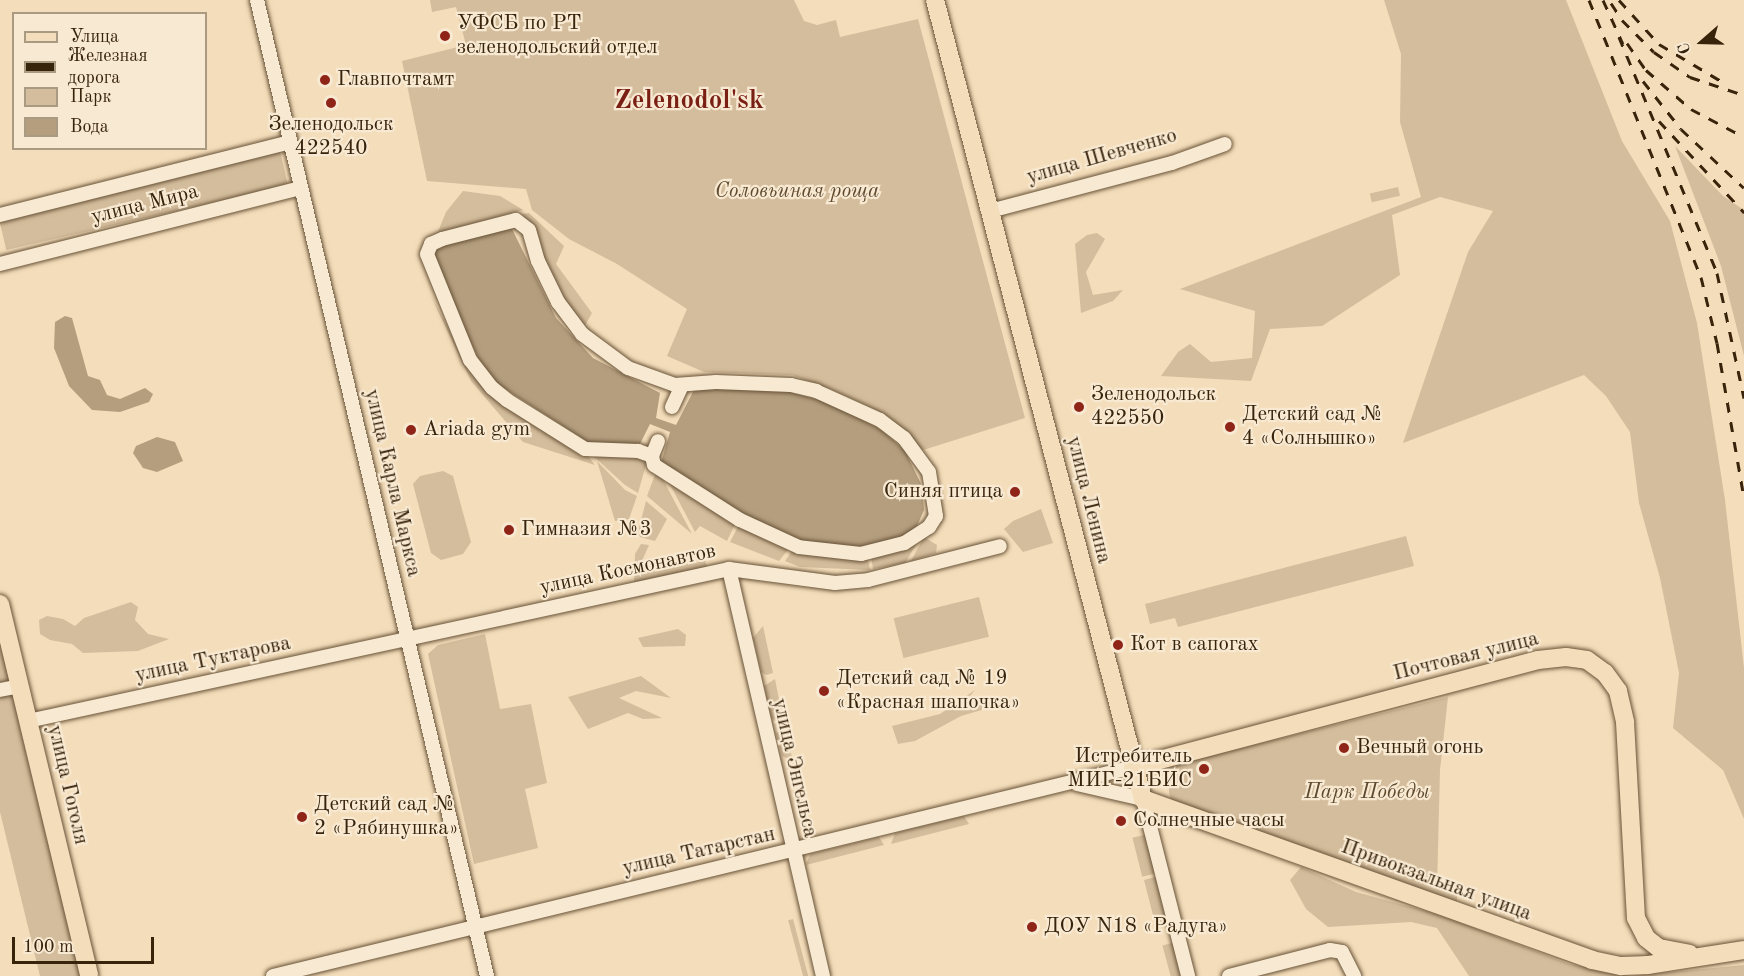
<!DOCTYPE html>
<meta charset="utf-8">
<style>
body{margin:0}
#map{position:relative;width:1744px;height:976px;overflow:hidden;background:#f4ddba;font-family:"Old Standard TT",serif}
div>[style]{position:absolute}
.green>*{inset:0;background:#d4bd9c;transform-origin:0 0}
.water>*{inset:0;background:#b49e7e}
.roads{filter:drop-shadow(0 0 2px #675237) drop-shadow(0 0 2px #675237)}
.minor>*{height:14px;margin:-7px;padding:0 7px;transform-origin:7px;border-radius:7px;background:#f8e9d2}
.major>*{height:18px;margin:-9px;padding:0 9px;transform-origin:9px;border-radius:9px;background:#f4ddba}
.rail>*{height:3px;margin-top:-1.5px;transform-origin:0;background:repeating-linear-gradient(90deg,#38230b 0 10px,transparent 0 20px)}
.dots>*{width:16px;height:16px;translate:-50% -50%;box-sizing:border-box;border:3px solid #f8e9d2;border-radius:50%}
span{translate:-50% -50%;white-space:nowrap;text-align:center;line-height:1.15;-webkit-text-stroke:4.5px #f8e9d2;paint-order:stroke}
.poi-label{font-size:21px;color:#38230b}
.left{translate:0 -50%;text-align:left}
.right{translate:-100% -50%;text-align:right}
.street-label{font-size:21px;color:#38230b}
.park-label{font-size:21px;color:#5f4a2f;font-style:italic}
.district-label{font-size:27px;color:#7a1f14;font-weight:700}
.legend{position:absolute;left:12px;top:12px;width:195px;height:138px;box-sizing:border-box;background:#f8e9d2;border:2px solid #ab9a82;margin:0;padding:8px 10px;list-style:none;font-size:18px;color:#38230b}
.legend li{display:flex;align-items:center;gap:12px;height:30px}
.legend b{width:30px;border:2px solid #ab9a82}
.north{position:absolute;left:1672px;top:12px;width:60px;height:60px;-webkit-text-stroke:4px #f8e9d2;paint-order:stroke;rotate:250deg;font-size:16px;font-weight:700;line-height:24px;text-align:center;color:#38230b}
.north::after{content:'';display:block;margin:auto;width:21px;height:27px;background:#38230b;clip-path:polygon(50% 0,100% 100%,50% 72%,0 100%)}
.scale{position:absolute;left:12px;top:937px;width:142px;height:27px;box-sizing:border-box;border:3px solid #38230b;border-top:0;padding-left:8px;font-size:18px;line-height:21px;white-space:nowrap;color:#38230b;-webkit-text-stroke:4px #f8e9d2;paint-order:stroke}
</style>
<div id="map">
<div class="green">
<div style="clip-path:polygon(430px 0,794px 0,804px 21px,817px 25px,836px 20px,840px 37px,918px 19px,1025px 418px,923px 450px,885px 414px,831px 389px,792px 375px,704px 372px,667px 356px,687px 309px,617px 264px,569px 239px,532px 210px,526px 189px,427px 181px,402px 61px,466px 45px,456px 7px,432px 12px)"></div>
<div style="clip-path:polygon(1384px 0,1566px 0,1622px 141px,1670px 221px,1697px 323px,1725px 500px,1744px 668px,1744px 819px,1723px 770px,1673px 728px,1679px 673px,1660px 578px,1639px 503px,1630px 432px,1606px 396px,1584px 375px,1403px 443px,1468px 252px,1493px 211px,1440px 197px,1392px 215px,1400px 275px,1322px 326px,1270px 329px,1251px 381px,1161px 376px,1178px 352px,1190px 344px,1211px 362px,1252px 358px,1255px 311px,1180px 289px,1421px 197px,1400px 122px,1401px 54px)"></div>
<div style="clip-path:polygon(1675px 146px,1723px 196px,1744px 210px,1744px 356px,1721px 266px)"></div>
<div style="left:280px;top:151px;width:35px;height:289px;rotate:77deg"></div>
<div style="left:1398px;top:187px;width:9px;height:29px;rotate:77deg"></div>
<div style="clip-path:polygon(463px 191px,500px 196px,523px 210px,437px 234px,446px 212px)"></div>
<div style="clip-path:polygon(529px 213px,564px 246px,556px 264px,592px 313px,583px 329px,561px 301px,523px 214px)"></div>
<div style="clip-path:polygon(1097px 233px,1105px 239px,1086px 272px,1093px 295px,1123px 290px,1113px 301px,1081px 313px,1075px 244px,1087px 235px)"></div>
<div style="clip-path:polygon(431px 296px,476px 379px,496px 399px,584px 451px,595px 465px,523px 442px,471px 381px)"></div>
<div style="clip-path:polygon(591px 454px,638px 456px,647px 461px,638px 493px,625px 485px)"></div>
<div style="clip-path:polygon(597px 461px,625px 490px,637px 496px,629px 519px,615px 521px)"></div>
<div style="clip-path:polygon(443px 471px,453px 476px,471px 542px,463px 554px,441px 560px,431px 553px,413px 484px,420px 476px)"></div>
<div style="clip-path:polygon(656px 472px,660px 474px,692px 534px,647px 496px)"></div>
<div style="clip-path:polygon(665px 475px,736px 522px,727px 541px,700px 526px,695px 532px)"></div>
<div style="clip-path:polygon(646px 501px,667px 519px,655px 541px,640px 537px,638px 532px)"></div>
<div style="clip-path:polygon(1041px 509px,1053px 543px,1023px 552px,1004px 529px,1013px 521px)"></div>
<div style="clip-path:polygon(740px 523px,790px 547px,779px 561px,730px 542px)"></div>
<div style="clip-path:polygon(1406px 536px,1414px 566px,1178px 627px,1175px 618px,1150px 624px,1145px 604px)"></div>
<div style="clip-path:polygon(924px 537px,937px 545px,936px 553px,911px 561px)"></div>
<div style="clip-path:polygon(920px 538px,905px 563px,873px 569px,871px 555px)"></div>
<div style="clip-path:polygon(641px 544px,649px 545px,642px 561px,647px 571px,705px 561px,707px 566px,701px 571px,634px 584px,635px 554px)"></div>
<div style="clip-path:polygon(795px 547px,867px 555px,870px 570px,800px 567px,785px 561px)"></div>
<div style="left:979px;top:597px;width:41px;height:88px;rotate:76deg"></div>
<div style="clip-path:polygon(131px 602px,138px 607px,135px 620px,148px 634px,169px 639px,138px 651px,83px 653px,72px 644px,50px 640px,40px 634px,39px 620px,47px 616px,63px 619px,75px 626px,84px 618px)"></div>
<div style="clip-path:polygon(763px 626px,773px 673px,766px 675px,761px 672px,753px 638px)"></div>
<div style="clip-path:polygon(678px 629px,686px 635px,685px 646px,643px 647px,638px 638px)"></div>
<div style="clip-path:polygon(485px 634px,500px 709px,531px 704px,547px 783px,525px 789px,538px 848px,474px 864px,428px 654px,438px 645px)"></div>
<div style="clip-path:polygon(0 636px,82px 976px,40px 976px,0 812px)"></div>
<div style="clip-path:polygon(641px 676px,671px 698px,636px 691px,619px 698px,662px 718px,643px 719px,628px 713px,588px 729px,568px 697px)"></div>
<div style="clip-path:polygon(775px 679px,783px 720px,777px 721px,771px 718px,764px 686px)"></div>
<div style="clip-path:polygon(975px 690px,960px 708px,989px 702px,985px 709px,961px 716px,915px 741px,898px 744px,892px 726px,940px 714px)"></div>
<div style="clip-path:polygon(1448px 697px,1440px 770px,1437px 888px,1457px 894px,1457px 906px,1171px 800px,1169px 793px,1169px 766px)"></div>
<div style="clip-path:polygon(785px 728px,792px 757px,786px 758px,782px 756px,776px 733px)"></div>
<div style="clip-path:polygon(964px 816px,969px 824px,891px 844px,895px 833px)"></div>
<div style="left:1148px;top:834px;width:40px;height:16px;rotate:76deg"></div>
<div style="clip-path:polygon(879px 837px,884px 845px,806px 865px,810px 854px)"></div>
<div style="clip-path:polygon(1301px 867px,1356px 892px,1440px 915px,1569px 964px,1630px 976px,1744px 965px,1744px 976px,1469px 976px,1437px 928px,1411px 922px,1328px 927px,1306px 909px,1290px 880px)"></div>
<div style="clip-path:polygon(1159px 876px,1167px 922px,1160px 925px,1154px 919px,1144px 880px)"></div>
<div style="left:793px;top:919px;width:59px;height:5px;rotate:75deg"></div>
<div style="left:1176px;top:942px;width:35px;height:14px;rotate:75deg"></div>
</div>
<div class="water">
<div style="clip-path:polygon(511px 227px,556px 318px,593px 358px,660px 393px,656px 418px,676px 425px,695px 388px,785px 391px,831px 403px,882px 430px,905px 451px,922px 486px,924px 510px,917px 526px,902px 539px,854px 550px,789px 540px,764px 529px,661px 463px,670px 432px,650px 424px,639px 446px,591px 444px,496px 383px,478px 358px,432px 262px,437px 246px)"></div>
<div style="clip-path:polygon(65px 316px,72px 318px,88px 376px,100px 380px,107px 395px,120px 399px,145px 388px,153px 394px,149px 402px,120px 412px,92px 410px,69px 386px,54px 348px,55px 322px)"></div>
<div style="clip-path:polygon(157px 437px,175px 442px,183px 461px,157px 472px,143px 468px,133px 453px,136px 446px)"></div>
</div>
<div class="roads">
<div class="minor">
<div style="left:257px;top:0;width:1003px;rotate:76.74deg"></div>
<div style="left:990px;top:211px;width:188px;rotate:-14.8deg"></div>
<div style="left:1172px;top:163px;width:56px;rotate:-19.7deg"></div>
<div style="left:0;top:215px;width:299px;rotate:-14.1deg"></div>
<div style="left:516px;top:220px;width:16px;rotate:38deg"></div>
<div style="left:529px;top:230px;width:32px;rotate:74deg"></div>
<div style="left:538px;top:261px;width:46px;rotate:64deg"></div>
<div style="left:558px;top:302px;width:40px;rotate:53deg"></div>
<div style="left:582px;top:334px;width:57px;rotate:36.5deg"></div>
<div style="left:628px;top:368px;width:50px;rotate:19.9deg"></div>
<div style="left:675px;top:385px;width:41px;rotate:-4.2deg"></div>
<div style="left:716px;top:382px;width:75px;rotate:2.3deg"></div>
<div style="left:791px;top:385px;width:26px;rotate:13deg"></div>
<div style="left:816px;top:391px;width:70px;rotate:24.4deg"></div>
<div style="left:880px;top:420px;width:30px;rotate:37deg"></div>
<div style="left:904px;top:438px;width:42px;rotate:53.7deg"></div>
<div style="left:929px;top:472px;width:45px;rotate:81deg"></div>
<div style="left:936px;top:516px;width:13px;rotate:122deg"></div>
<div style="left:929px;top:527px;width:30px;rotate:147deg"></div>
<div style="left:904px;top:543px;width:44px;rotate:165.7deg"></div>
<div style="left:861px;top:554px;width:62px;rotate:-173.6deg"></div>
<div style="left:799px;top:547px;width:65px;rotate:-155.4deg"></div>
<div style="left:740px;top:520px;width:102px;rotate:-147.4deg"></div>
<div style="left:654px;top:465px;width:9px;rotate:-103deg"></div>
<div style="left:652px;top:456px;width:15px;rotate:-160deg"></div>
<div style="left:638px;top:451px;width:53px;rotate:-177.8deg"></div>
<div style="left:585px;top:449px;width:92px;rotate:-147.9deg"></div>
<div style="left:507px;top:400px;width:19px;rotate:-141deg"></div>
<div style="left:492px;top:388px;width:36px;rotate:-128deg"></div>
<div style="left:470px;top:360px;width:114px;rotate:-112.1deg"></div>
<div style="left:427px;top:254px;width:11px;rotate:-68deg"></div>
<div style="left:431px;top:244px;width:12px;rotate:-24deg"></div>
<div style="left:442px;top:239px;width:76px;rotate:-14.4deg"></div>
<div style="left:0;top:264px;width:310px;rotate:-14.2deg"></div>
<div style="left:672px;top:407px;width:23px;rotate:-65deg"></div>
<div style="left:652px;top:456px;width:16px;rotate:-68deg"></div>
<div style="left:729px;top:569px;width:418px;rotate:77deg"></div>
<div style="left:0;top:690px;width:20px;rotate:-11deg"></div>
<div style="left:28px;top:721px;width:717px;rotate:-12.23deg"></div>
<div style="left:729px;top:569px;width:107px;rotate:7.5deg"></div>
<div style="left:835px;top:583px;width:33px;rotate:-5deg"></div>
<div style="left:868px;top:580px;width:136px;rotate:-14.4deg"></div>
<div style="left:1077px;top:784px;width:68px;rotate:12.8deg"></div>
<div style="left:1143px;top:799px;width:183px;rotate:75.7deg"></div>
<div style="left:273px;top:976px;width:885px;rotate:-13.66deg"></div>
<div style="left:1229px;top:976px;width:104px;rotate:-14.4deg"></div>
<div style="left:1330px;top:950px;width:12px;rotate:9deg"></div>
<div style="left:1342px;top:952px;width:27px;rotate:63deg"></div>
</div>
<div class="major">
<div style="left:935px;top:0;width:826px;rotate:75.41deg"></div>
<div style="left:1143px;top:799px;width:477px;rotate:19.7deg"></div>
<div style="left:1592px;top:960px;width:30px;rotate:12deg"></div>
<div style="left:1621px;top:966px;width:27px;rotate:-2deg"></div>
<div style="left:1648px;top:965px;width:97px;rotate:-8.9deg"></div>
<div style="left:0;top:604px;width:382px;rotate:76.5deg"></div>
<div style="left:1133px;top:767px;width:419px;rotate:-14.8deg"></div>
<div style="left:1538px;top:660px;width:28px;rotate:-6deg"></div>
<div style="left:1566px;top:657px;width:21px;rotate:8deg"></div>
<div style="left:1587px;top:660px;width:22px;rotate:36deg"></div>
<div style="left:1605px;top:673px;width:22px;rotate:54deg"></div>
<div style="left:1618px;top:691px;width:32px;rotate:77deg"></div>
<div style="left:1625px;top:722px;width:196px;rotate:86.8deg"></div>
<div style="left:1636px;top:918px;width:22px;rotate:63deg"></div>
<div style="left:1646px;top:938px;width:16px;rotate:38deg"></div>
<div style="left:1659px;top:948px;width:31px;rotate:11deg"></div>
</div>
</div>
<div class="rail">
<div style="left:1589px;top:0;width:299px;rotate:68deg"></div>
<div style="left:1701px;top:277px;width:68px;rotate:76.4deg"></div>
<div style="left:1717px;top:343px;width:156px;rotate:80.1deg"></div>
<div style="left:1603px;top:0;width:48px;rotate:65.6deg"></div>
<div style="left:1619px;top:0;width:59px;rotate:47.7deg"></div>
<div style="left:1659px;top:44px;width:72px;rotate:30.8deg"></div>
<div style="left:1611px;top:3px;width:20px;rotate:57deg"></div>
<div style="left:1622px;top:20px;width:45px;rotate:45deg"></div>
<div style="left:1654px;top:52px;width:44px;rotate:34.8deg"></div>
<div style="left:1690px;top:77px;width:57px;rotate:18.4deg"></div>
<div style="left:1619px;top:37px;width:256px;rotate:67.4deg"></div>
<div style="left:1717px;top:273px;width:128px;rotate:77.8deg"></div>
<div style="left:1627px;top:43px;width:33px;rotate:55deg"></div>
<div style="left:1646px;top:70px;width:60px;rotate:40.9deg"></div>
<div style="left:1691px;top:109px;width:60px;rotate:27.8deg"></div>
<div style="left:1643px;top:81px;width:61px;rotate:51.6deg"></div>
<div style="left:1681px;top:129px;width:86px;rotate:43.1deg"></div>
<div style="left:1659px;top:121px;width:125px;rotate:47deg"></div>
</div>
<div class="dots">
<div style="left:445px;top:36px;background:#8f2418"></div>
<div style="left:325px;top:80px;background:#8f2418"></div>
<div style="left:331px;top:103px;background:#8f2418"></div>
<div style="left:1079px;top:407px;background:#8f2418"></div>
<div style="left:1230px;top:427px;background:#8f2418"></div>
<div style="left:411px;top:430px;background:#8f2418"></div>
<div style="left:1015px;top:492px;background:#8f2418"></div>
<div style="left:509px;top:530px;background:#8f2418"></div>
<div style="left:1118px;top:645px;background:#8f2418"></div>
<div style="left:824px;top:691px;background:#8f2418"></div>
<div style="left:1344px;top:748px;background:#8f2418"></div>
<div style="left:1204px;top:769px;background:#8f2418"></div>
<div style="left:302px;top:817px;background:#8f2418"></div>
<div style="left:1121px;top:821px;background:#8f2418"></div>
<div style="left:1032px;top:927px;background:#8f2418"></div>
</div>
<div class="poi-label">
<span class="left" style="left:457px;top:36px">УФСБ по РТ<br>зеленодольский отдел</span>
<span class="left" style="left:337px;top:80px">Главпочтамт</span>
<span style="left:331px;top:137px">Зеленодольск<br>422540</span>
<span class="left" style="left:1091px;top:407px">Зеленодольск<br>422550</span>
<span class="left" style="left:1242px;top:427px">Детский сад №<br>4 «Солнышко»</span>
<span class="left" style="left:423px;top:430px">Ariada gym</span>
<span class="right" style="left:1003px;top:492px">Синяя птица</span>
<span class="left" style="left:521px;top:530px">Гимназия №3</span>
<span class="left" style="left:1130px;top:645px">Кот в сапогах</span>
<span class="left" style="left:836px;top:691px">Детский сад № 19<br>«Красная шапочка»</span>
<span class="left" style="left:1356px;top:748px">Вечный огонь</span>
<span class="right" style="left:1192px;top:769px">Истребитель<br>МИГ-21БИС</span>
<span class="left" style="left:314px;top:817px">Детский сад №<br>2 «Рябинушка»</span>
<span class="left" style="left:1133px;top:821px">Солнечные часы</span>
<span class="left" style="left:1044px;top:927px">ДОУ N18 «Радуга»</span>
</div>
<div class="street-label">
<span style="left:1102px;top:157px;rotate:-16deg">улица Шевченко</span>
<span style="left:145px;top:205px;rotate:-14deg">улица Мира</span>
<span style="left:392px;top:483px;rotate:77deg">улица Карла Маркса</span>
<span style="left:1088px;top:500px;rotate:76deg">улица Ленина</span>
<span style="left:628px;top:570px;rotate:-12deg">улица Космонавтов</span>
<span style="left:1466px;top:657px;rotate:-14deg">Почтовая улица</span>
<span style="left:213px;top:660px;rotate:-12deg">улица Туктарова</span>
<span style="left:794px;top:768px;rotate:77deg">улица Энгельса</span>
<span style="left:67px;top:785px;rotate:77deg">улица Гоголя</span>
<span style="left:699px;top:852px;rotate:-13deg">улица Татарстан</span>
<span style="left:1436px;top:881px;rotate:20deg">Привокзальная улица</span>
</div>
<div class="park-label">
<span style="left:797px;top:192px">Соловьиная роща</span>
<span style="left:1367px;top:793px">Парк Победы</span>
</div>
<div class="district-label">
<span style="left:689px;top:101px">Zelenodol'sk</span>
</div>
<ul class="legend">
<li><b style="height:8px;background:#f4ddba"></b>Улица</li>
<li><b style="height:8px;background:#38230b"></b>Железная дорога</li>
<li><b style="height:16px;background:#d4bd9c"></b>Парк</li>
<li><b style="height:16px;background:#b49e7e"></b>Вода</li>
</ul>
<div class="north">С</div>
<div class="scale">100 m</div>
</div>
